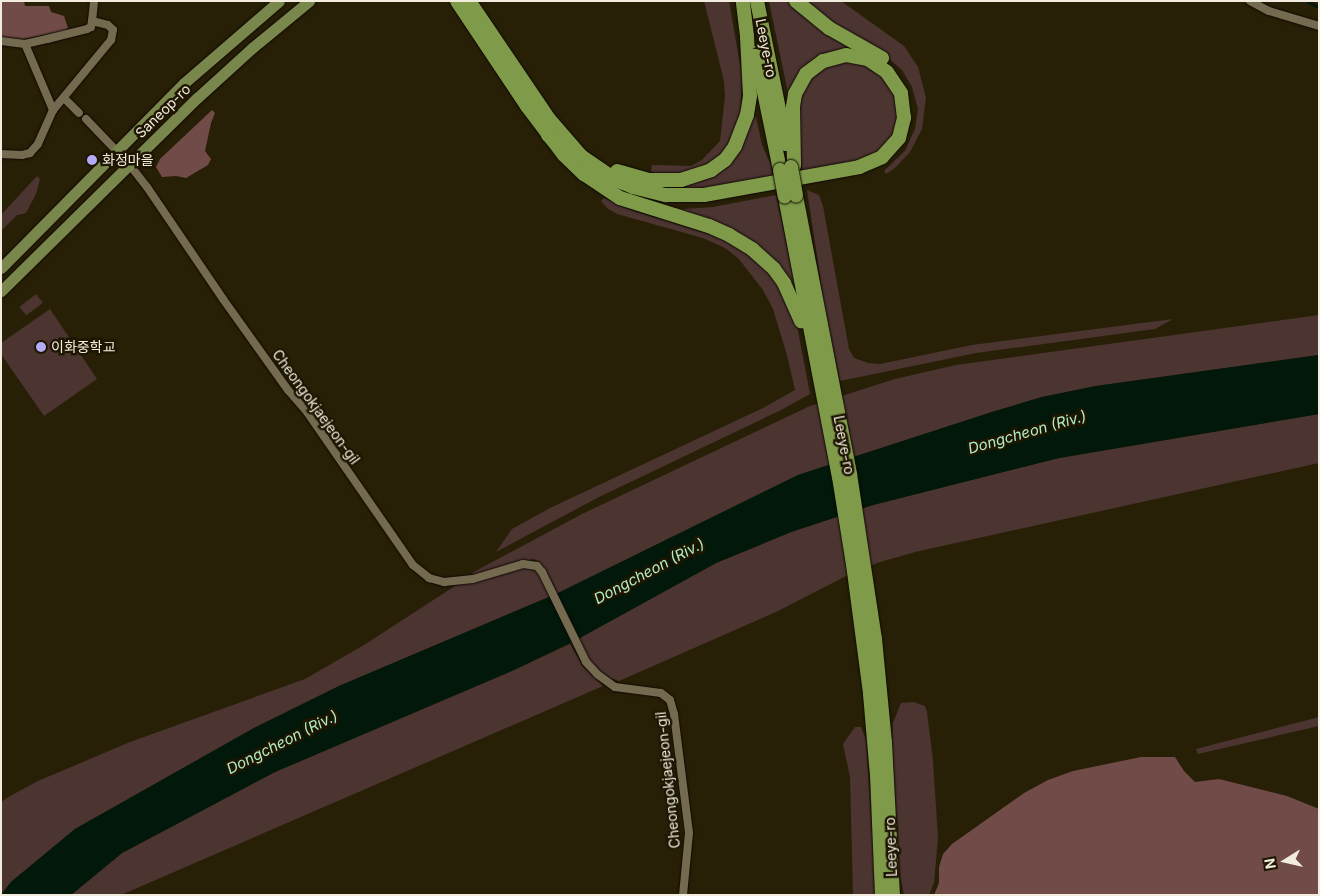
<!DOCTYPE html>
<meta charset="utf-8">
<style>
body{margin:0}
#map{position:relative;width:1320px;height:896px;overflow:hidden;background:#272007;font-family:Inter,"Noto Sans KR",sans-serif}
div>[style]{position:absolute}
.green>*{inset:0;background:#4c3431;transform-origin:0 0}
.forest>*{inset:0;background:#714b47}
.water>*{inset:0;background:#01180b}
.stream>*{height:2.5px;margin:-1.25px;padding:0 1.25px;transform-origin:1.25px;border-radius:1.25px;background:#01180b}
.roads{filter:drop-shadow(0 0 1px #100900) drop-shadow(0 0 1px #100900)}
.street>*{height:8px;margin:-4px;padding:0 4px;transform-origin:4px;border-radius:4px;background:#736a50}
.primary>*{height:11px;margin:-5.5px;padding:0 5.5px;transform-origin:5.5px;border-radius:5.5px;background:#7a874c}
.highway>*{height:14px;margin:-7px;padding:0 7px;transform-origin:7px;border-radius:7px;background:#7f9b4a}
.bridges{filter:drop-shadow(0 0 1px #100900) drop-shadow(0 0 1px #100900)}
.highway-bridge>*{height:14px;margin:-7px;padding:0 7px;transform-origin:7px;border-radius:7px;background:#7f9b4a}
.dots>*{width:14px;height:14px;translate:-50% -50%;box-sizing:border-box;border:2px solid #1e1601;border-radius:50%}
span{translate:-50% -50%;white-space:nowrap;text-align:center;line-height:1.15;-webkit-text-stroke:5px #1e1601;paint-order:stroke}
.street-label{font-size:14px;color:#f1ecde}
.poi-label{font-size:14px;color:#f1ecde}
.left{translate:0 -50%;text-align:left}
.water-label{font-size:15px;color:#afeec8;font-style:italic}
.frame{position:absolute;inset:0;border:2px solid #f1ecde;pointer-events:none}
.north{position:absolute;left:1260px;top:836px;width:50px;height:50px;-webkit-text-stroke:4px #1e1601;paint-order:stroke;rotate:260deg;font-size:14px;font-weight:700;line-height:20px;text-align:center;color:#f1ecde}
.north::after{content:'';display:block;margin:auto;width:18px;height:22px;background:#f1ecde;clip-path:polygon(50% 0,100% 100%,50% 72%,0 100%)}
</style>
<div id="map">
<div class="green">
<div style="clip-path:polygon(704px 1px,729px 1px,742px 76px,740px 117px,731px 143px,711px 164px,686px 174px,656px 174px,651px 171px,652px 165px,691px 166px,702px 160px,720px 141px,725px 96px,724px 81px)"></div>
<div style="clip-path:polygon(769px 1px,788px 1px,799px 13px,824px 32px,856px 49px,846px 50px,791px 93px,788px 93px)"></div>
<div style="clip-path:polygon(804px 1px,841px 1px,904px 46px,918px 67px,926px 98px,922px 129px,910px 152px,895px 168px,886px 174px,884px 171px,905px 151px,915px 129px,918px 109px,912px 87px,902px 70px,879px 50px,831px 21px)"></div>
<div style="clip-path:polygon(857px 61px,879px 71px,899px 96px,896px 134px,870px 159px,803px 172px,798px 147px,798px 104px,809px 78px,831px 63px)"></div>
<div style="clip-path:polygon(756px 117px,762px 145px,771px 165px,773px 177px,712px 189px,663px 190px,664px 184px,700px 179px,750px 119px)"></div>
<div style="clip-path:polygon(37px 176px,40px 179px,36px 194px,26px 213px,17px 215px,1px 231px,1px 215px)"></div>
<div style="clip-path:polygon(807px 190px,819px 195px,823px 206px,849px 349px,854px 358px,868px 363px,880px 364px,972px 345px,1173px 319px,1155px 329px,976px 353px,840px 381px,825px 309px)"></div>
<div style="clip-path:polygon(776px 195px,795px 285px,792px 287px,781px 270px,666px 207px,683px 209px,713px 207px)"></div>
<div style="clip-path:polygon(604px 198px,633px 211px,727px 240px,742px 249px,765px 268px,783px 294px,797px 326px,810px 394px,781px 410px,599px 497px,496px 552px,512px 529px,550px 508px,763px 408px,795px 390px,787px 355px,773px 309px,763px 290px,738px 258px,725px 248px,703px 238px,617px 214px,607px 208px,601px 201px)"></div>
<div style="left:36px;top:294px;width:11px;height:21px;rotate:52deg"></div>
<div style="clip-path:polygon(50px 309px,97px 379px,44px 416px,1px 354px,1px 343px)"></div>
<div style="clip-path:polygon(1319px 315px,1319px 355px,1096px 386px,1042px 397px,992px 412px,798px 475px,556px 594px,339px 686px,254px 728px,75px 829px,11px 882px,1px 894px,1px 802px,12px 795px,38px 781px,130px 742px,305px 679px,364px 645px,455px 586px,523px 568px,544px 571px,538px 561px,533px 559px,474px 576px,472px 573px,582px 514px,810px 406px,895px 379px,956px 365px)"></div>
<div style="clip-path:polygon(1319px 414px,1319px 463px,915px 552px,877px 563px,846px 576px,778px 611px,619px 681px,610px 678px,590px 662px,578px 639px,716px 563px,791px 532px,873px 505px,1059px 458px)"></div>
<div style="clip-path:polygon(570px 644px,583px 667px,603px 686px,121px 895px,71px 895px,122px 853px,275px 772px,514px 670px)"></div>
<div style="clip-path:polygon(914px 702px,925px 706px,927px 712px,933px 761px,938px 838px,934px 883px,929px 895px,904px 895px,900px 876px,892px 740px,893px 723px,901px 703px)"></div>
<div style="clip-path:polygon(1319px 717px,1319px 726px,1198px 754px,1196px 749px)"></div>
<div style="clip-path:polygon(855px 727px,861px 727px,866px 740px,876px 895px,853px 895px,850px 777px,843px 744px)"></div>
</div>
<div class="forest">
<div style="clip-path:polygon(1px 1px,24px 1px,25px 6px,49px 6px,51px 12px,64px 16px,68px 28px,64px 31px,23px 39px,1px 37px)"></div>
<div style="clip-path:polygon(212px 110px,215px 113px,211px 123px,205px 151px,211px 159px,208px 165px,186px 178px,176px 176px,162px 177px,156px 167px,160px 159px)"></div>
<div style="clip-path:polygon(1141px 757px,1175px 757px,1184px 771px,1195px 782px,1219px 779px,1287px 796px,1319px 809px,1319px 895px,934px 895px,939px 883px,939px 867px,943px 854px,952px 844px,1024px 793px,1048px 780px,1073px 771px)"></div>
</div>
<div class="water">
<div style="clip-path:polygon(1319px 355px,1319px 414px,1059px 458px,873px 505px,791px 532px,716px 563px,578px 639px,514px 670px,275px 772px,122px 853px,71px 895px,1px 895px,11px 882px,75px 829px,254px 728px,339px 686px,556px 594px,798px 475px,992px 412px,1042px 397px,1096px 386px)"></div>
</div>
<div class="stream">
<div style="left:1307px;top:1px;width:13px;rotate:27deg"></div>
</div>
<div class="roads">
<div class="street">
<div style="left:1250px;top:1px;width:21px;rotate:28deg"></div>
<div style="left:1269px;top:11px;width:52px;rotate:16.7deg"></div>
<div style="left:92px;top:21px;width:20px;rotate:-84deg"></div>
<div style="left:1px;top:41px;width:24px;rotate:7deg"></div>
<div style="left:25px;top:44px;width:23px;rotate:-13deg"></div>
<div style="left:47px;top:39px;width:41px;rotate:-14deg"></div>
<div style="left:87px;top:29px;width:4px;rotate:-27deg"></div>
<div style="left:91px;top:27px;width:6px;rotate:-81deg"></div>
<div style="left:92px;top:21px;width:16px;rotate:14deg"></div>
<div style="left:108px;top:25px;width:7px;rotate:45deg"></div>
<div style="left:113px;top:30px;width:10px;rotate:101deg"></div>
<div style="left:111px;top:40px;width:91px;rotate:129.6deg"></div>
<div style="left:53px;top:110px;width:37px;rotate:114deg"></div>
<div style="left:38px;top:144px;width:12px;rotate:132deg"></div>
<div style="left:30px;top:153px;width:8px;rotate:166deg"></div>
<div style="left:22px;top:155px;width:21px;rotate:-177deg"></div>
<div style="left:25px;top:44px;width:72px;rotate:67deg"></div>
<div style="left:64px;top:98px;width:21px;rotate:45deg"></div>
<div style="left:86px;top:119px;width:62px;rotate:46.3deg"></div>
<div style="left:129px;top:164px;width:29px;rotate:52deg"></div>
<div style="left:147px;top:187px;width:135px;rotate:55.8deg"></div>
<div style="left:223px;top:299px;width:112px;rotate:54.5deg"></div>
<div style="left:288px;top:390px;width:29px;rotate:49deg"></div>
<div style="left:307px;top:412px;width:186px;rotate:55.3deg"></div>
<div style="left:413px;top:565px;width:21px;rotate:39deg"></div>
<div style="left:429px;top:578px;width:16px;rotate:15deg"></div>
<div style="left:444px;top:582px;width:29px;rotate:-6deg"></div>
<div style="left:473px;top:579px;width:52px;rotate:-16.7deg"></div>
<div style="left:523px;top:564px;width:14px;rotate:8deg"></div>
<div style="left:537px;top:566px;width:8px;rotate:50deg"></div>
<div style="left:542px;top:572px;width:100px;rotate:63.9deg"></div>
<div style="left:586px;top:662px;width:16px;rotate:47deg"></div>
<div style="left:597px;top:674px;width:22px;rotate:36deg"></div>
<div style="left:615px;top:687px;width:46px;rotate:7.4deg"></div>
<div style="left:661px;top:693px;width:11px;rotate:38deg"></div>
<div style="left:670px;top:700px;width:15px;rotate:74deg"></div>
<div style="left:674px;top:714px;width:120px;rotate:82.8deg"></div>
<div style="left:689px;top:833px;width:62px;rotate:95.5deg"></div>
</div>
<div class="primary">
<div style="left:1px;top:268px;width:260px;rotate:-45.3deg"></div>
<div style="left:184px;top:83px;width:125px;rotate:-40.8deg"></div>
<div style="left:1px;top:291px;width:275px;rotate:-44.6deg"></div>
<div style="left:197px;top:98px;width:74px;rotate:-42.3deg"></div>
<div style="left:252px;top:48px;width:74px;rotate:-39.5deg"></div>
</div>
<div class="highway">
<div style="left:457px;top:1px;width:126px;rotate:56.3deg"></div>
<div style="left:527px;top:106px;width:61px;rotate:52.9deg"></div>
<div style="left:564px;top:155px;width:28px;rotate:44deg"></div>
<div style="left:584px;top:174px;width:43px;rotate:33.7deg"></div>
<div style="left:620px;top:198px;width:93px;rotate:17.5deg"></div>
<div style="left:709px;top:226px;width:22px;rotate:24deg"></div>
<div style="left:729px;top:235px;width:27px;rotate:31deg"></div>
<div style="left:752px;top:249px;width:30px;rotate:42deg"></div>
<div style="left:774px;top:269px;width:17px;rotate:54deg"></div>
<div style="left:784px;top:283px;width:42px;rotate:65.9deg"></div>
<div style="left:469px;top:1px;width:143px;rotate:55.9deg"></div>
<div style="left:549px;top:119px;width:49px;rotate:49.1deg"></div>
<div style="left:581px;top:156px;width:42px;rotate:34.4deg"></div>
<div style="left:616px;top:180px;width:18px;rotate:22deg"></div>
<div style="left:633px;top:187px;width:34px;rotate:14deg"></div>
<div style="left:666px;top:195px;width:38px"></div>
<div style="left:704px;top:195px;width:158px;rotate:-10.2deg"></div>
<div style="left:859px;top:167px;width:25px;rotate:-23deg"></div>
<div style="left:882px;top:157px;width:25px;rotate:-48deg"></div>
<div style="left:899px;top:138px;width:21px;rotate:-76deg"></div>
<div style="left:904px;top:118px;width:25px;rotate:-97deg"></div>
<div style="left:901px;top:93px;width:25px;rotate:-124deg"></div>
<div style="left:887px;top:72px;width:23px;rotate:-146deg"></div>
<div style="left:868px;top:59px;width:22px;rotate:-170deg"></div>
<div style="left:846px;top:55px;width:24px;rotate:165deg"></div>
<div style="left:823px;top:61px;width:21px;rotate:143deg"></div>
<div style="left:806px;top:74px;width:23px;rotate:119deg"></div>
<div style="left:795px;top:94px;width:13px;rotate:99deg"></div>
<div style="left:793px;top:107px;width:59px;rotate:89deg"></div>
<div style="left:757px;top:1px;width:146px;rotate:78.5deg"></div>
<div style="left:796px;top:1px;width:43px;rotate:39.3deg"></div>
<div style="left:829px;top:28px;width:61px;rotate:29.5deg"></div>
<div style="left:756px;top:53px;width:119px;rotate:78.4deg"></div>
<div style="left:548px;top:135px;width:24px;rotate:45deg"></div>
<div style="left:617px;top:171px;width:32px;rotate:16deg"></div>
<div style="left:648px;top:180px;width:33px"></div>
<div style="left:681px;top:180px;width:32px;rotate:-18deg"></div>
<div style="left:711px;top:170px;width:17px;rotate:-36deg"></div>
<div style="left:725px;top:160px;width:17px;rotate:-54deg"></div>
<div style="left:735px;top:146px;width:33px;rotate:-69deg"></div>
<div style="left:747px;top:115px;width:19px;rotate:-81deg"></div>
<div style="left:750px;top:96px;width:60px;rotate:-92.9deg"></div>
<div style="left:747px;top:36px;width:35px;rotate:-97deg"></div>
<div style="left:796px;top:196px;width:283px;rotate:79deg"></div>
<div style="left:850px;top:474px;width:167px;rotate:81.4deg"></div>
<div style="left:875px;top:639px;width:104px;rotate:84.5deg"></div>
<div style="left:885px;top:743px;width:152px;rotate:87deg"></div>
<div style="left:785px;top:197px;width:285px;rotate:79.1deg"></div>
<div style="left:839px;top:477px;width:88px;rotate:80.9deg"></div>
<div style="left:853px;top:564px;width:131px;rotate:82.5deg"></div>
<div style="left:870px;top:694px;width:81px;rotate:85.1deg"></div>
<div style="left:877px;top:775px;width:120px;rotate:87.6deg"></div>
</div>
</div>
<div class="bridges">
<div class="highway-bridge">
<div style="left:791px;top:167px;width:29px;rotate:80deg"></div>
<div style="left:780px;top:170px;width:27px;rotate:80deg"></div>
</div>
</div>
<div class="dots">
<div style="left:92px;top:160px;background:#b5acf8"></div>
<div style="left:41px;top:347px;background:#b5acf8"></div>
</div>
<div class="street-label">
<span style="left:766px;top:48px;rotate:79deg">Leeye-ro</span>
<span style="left:163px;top:111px;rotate:-44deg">Saneop-ro</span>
<span style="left:316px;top:407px;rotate:54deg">Cheongokjaejeon-gil</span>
<span style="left:844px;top:445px;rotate:79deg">Leeye-ro</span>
<span style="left:668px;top:780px;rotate:-96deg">Cheongokjaejeon-gil</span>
<span style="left:891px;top:847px;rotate:-92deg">Leeye-ro</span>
</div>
<div class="poi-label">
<span class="left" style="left:102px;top:160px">화정마을</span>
<span class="left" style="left:51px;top:347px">이화중학교</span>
</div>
<div class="water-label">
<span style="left:1027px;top:432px;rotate:-16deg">Dongcheon (Riv.)</span>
<span style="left:649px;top:571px;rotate:-28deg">Dongcheon (Riv.)</span>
<span style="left:282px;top:742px;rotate:-27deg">Dongcheon (Riv.)</span>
</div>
<div class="frame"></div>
<div class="north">N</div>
</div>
